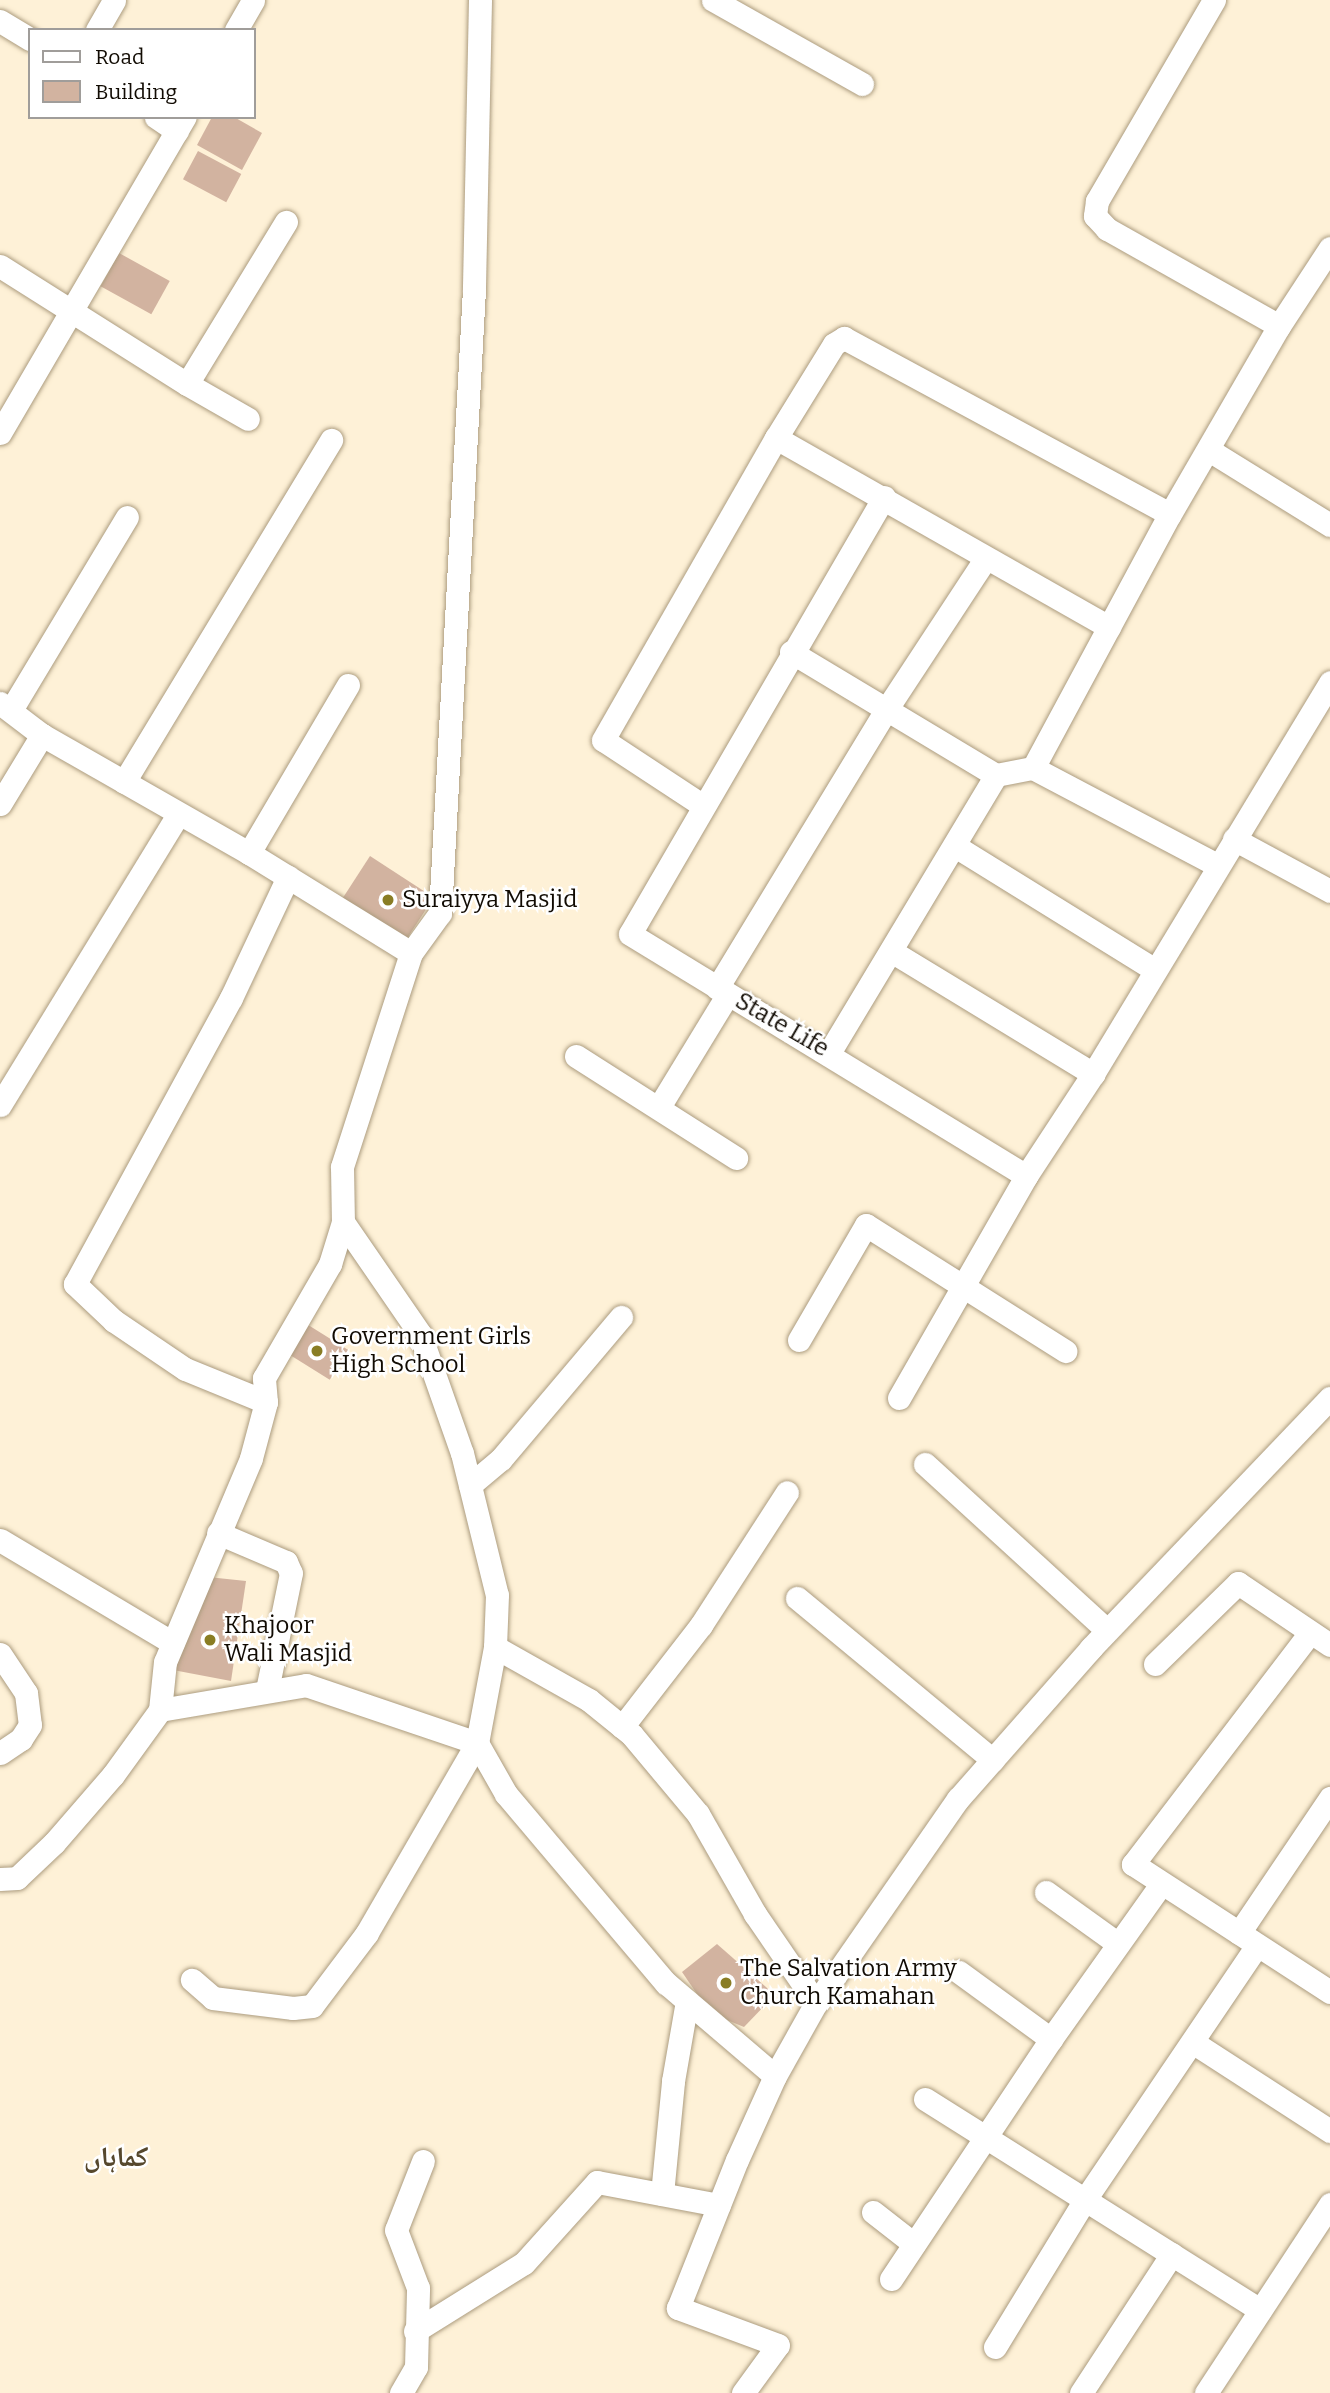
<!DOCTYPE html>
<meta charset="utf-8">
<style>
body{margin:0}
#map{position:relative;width:1330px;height:2393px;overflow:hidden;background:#fef1d7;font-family:Bitter,"Noto Naskh Arabic",serif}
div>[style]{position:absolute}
.building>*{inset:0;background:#d2b3a0;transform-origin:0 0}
.roads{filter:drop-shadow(0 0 2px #ac9c7f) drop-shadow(0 0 2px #ac9c7f)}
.minor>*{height:23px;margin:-11.5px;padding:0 11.5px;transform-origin:11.5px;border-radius:11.5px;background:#fff}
.dots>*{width:19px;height:19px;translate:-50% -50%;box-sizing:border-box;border:4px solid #fff;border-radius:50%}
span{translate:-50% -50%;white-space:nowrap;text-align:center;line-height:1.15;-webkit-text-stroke:5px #fff;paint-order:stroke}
.poi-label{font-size:24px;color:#110b03}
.left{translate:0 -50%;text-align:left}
.street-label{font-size:24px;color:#110b03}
.quarter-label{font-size:28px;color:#56482d;font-weight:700}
.legend{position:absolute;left:28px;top:28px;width:228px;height:91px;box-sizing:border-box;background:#fff;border:2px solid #a09d9a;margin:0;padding:9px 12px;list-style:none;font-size:21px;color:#110b03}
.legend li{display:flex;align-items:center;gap:14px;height:35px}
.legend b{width:35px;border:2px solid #a09d9a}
</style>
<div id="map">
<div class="building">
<div style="clip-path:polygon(212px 117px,234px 117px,262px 133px,242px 170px,197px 145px)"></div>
<div style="left:198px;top:151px;width:49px;height:32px;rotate:28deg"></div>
<div style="left:119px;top:253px;width:58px;height:38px;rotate:29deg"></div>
<div style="left:370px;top:856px;width:76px;height:55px;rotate:33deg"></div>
<div style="left:305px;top:1323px;width:51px;height:35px;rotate:32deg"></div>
<div style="clip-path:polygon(208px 1577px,246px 1581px,231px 1681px,173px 1670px)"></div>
<div style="clip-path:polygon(717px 1944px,775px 1995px,744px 2027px,710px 2013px,682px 1972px)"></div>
</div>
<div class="roads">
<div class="minor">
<div style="left:480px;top:0;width:289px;rotate:91.2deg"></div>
<div style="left:474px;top:289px;width:625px;rotate:93.12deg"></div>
<div style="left:440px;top:913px;width:49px;rotate:125.9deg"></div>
<div style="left:411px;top:953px;width:225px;rotate:107.9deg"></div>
<div style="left:342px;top:1167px;width:55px;rotate:89deg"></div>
<div style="left:343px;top:1222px;width:136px;rotate:55.5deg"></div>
<div style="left:420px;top:1334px;width:126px;rotate:70.6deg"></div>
<div style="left:462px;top:1453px;width:146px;rotate:76.2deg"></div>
<div style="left:497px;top:1595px;width:52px;rotate:92.2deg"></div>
<div style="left:495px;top:1647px;width:98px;rotate:100.6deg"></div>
<div style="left:477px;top:1743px;width:59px;rotate:60.4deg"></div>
<div style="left:506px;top:1794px;width:248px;rotate:49.8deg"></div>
<div style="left:666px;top:1983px;width:143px;rotate:40.5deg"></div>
<div style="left:713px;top:0;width:171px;rotate:29.4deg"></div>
<div style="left:1214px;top:0;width:233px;rotate:120.2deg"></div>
<div style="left:1097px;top:201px;width:15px;rotate:98deg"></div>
<div style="left:1095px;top:216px;width:18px;rotate:47deg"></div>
<div style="left:1107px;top:229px;width:197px;rotate:29.4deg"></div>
<div style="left:0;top:21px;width:35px;rotate:31deg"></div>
<div style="left:97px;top:30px;width:34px;rotate:-60deg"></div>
<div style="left:236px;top:30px;width:34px;rotate:-60deg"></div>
<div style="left:156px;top:117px;width:25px;rotate:34deg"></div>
<div style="left:0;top:266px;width:221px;rotate:32.3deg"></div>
<div style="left:187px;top:384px;width:190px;rotate:-58.6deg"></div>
<div style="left:187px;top:384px;width:70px;rotate:29.8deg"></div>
<div style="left:0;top:433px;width:366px;rotate:-59.7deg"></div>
<div style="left:776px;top:438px;width:383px;rotate:29.6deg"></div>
<div style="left:1209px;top:450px;width:142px;rotate:31.8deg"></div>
<div style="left:884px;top:497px;width:505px;rotate:120.17deg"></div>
<div style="left:630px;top:934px;width:464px;rotate:31.4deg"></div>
<div style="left:791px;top:652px;width:239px;rotate:31deg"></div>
<div style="left:996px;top:775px;width:38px;rotate:-11deg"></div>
<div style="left:1033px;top:768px;width:289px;rotate:-61.7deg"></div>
<div style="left:1170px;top:514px;width:217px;rotate:-59.9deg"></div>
<div style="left:1279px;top:326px;width:93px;rotate:-56.8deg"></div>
<div style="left:0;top:703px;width:53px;rotate:37.3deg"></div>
<div style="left:42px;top:735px;width:238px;rotate:29.7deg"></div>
<div style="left:249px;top:853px;width:190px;rotate:31.7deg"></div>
<div style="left:11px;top:710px;width:225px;rotate:-59deg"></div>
<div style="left:1033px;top:768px;width:208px;rotate:27.8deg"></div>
<div style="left:124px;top:782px;width:400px;rotate:-58.8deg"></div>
<div style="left:0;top:804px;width:81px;rotate:-58.7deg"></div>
<div style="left:702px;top:805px;width:118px;rotate:-146.7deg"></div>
<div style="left:603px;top:740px;width:348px;rotate:-60.2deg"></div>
<div style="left:776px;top:438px;width:110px;rotate:-58.3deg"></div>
<div style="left:834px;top:344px;width:12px;rotate:-31deg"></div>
<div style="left:844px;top:338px;width:370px;rotate:28.4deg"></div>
<div style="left:1234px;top:839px;width:109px;rotate:28.4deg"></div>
<div style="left:955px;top:846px;width:235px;rotate:31.8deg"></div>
<div style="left:249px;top:853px;width:195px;rotate:-59.5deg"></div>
<div style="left:891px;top:951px;width:237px;rotate:31.3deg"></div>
<div style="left:717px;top:988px;width:325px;rotate:-58.7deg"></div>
<div style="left:886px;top:710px;width:181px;rotate:-56.7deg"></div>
<div style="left:829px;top:1053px;width:324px;rotate:-59deg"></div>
<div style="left:576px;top:1056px;width:190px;rotate:32.5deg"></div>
<div style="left:0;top:1105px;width:341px;rotate:-58.5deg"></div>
<div style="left:659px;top:1107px;width:132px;rotate:-58.6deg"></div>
<div style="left:799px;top:1340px;width:133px;rotate:-59.8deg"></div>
<div style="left:866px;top:1225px;width:236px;rotate:32.3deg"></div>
<div style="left:899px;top:1398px;width:256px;rotate:-60.2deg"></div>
<div style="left:1026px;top:1176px;width:122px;rotate:-56.7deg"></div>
<div style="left:1093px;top:1074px;width:458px;rotate:-58.8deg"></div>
<div style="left:266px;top:1402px;width:87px;rotate:-157.8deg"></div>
<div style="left:185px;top:1369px;width:86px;rotate:-145.9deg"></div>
<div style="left:114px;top:1321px;width:54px;rotate:-136.5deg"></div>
<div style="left:75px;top:1284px;width:326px;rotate:-61.4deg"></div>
<div style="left:231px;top:998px;width:134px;rotate:-64.8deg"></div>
<div style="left:925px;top:1464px;width:246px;rotate:42.4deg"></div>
<div style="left:470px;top:1485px;width:40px;rotate:-40deg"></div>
<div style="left:501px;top:1459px;width:186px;rotate:-49.8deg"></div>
<div style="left:218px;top:1533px;width:74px;rotate:23.1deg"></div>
<div style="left:286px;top:1562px;width:12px;rotate:66deg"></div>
<div style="left:291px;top:1573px;width:119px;rotate:101.6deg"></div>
<div style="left:0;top:1540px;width:201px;rotate:30.8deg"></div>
<div style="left:797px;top:1598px;width:254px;rotate:39.6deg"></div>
<div style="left:1309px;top:1634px;width:290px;rotate:127.4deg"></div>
<div style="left:1133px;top:1864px;width:235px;rotate:33deg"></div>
<div style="left:495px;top:1647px;width:108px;rotate:29.4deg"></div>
<div style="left:589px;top:1700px;width:55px;rotate:39.1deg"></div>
<div style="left:632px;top:1735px;width:103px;rotate:50.1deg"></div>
<div style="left:698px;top:1814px;width:115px;rotate:60.3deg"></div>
<div style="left:755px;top:1914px;width:108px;rotate:55.6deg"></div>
<div style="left:0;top:1654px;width:47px;rotate:56.3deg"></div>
<div style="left:26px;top:1693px;width:32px;rotate:83deg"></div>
<div style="left:30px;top:1725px;width:17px;rotate:123deg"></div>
<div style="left:21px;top:1739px;width:25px;rotate:146deg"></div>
<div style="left:1155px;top:1664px;width:116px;rotate:-44.3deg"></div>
<div style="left:1238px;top:1583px;width:111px;rotate:34deg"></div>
<div style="left:160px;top:1710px;width:148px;rotate:-9.7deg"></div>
<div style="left:306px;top:1685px;width:181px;rotate:18.7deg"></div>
<div style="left:477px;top:1743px;width:220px;rotate:120.1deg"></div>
<div style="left:367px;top:1933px;width:91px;rotate:127deg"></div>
<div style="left:312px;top:2006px;width:19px;rotate:174deg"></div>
<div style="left:293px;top:2008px;width:81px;rotate:-172.9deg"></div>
<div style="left:213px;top:1998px;width:28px;rotate:-139deg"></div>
<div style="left:622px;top:1727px;width:129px;rotate:-52.2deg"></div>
<div style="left:701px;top:1625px;width:158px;rotate:-57.1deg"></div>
<div style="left:0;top:1879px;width:17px;rotate:-3deg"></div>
<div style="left:17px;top:1878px;width:51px;rotate:-43.4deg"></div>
<div style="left:54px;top:1843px;width:90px;rotate:-49.1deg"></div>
<div style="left:113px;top:1775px;width:80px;rotate:-54.1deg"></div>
<div style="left:160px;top:1710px;width:48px;rotate:-84.1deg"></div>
<div style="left:165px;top:1662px;width:221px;rotate:-67.1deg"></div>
<div style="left:251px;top:1458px;width:58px;rotate:-75deg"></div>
<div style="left:266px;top:1402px;width:24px;rotate:-95deg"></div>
<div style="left:264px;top:1378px;width:132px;rotate:-59.9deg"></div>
<div style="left:330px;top:1264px;width:44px;rotate:-72.8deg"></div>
<div style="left:1046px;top:1892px;width:87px;rotate:35.7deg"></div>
<div style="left:1239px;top:1933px;width:163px;rotate:-56deg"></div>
<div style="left:959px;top:1972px;width:114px;rotate:36.1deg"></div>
<div style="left:1194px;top:2043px;width:162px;rotate:32.9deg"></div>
<div style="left:925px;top:2099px;width:396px;rotate:32.2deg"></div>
<div style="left:662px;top:2194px;width:114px;rotate:-84.4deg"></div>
<div style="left:673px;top:2081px;width:81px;rotate:-80.1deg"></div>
<div style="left:873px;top:2212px;width:52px;rotate:38deg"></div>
<div style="left:891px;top:2279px;width:288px;rotate:-56.3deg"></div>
<div style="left:1051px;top:2039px;width:191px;rotate:-54.6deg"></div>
<div style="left:415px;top:2331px;width:128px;rotate:-32deg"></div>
<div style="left:524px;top:2263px;width:109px;rotate:-48deg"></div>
<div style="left:597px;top:2182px;width:124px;rotate:10.7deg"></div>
<div style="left:995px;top:2347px;width:175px;rotate:-58.6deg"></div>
<div style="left:1086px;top:2198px;width:305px;rotate:-55.9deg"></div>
<div style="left:401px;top:2393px;width:30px;rotate:-60deg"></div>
<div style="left:416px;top:2367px;width:79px;rotate:-88.5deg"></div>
<div style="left:418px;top:2288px;width:62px;rotate:-110.8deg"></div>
<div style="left:396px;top:2230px;width:74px;rotate:-68.6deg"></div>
<div style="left:743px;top:2393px;width:59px;rotate:-53.9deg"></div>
<div style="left:778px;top:2345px;width:107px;rotate:-159.7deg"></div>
<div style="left:678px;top:2308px;width:159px;rotate:-68.3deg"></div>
<div style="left:737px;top:2160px;width:92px;rotate:-65.7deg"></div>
<div style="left:775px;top:2076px;width:84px;rotate:-60.7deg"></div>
<div style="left:816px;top:2003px;width:249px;rotate:-55.2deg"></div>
<div style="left:958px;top:1799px;width:201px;rotate:-48.6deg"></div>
<div style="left:1091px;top:1648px;width:346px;rotate:-46.3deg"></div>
<div style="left:1081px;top:2393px;width:166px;rotate:-56.8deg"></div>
<div style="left:1206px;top:2393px;width:226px;rotate:-56.7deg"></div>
</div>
</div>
<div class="dots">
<div style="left:388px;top:900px;background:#897d24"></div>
<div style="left:317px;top:1351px;background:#897d24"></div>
<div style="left:210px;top:1640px;background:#897d24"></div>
<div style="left:726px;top:1983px;background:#897d24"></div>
</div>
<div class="poi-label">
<span class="left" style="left:402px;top:900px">Suraiyya Masjid</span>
<span class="left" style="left:331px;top:1351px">Government Girls<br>High School</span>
<span class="left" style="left:224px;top:1640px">Khajoor<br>Wali Masjid</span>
<span class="left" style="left:740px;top:1983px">The Salvation Army<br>Church Kamahan</span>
</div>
<div class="street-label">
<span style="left:782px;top:1025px;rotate:30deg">State Life</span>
</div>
<div class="quarter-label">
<span style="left:116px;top:2157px">کماہاں</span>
</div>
<ul class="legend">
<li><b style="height:9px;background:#fff"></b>Road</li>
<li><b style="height:19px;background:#d2b3a0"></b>Building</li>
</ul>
</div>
